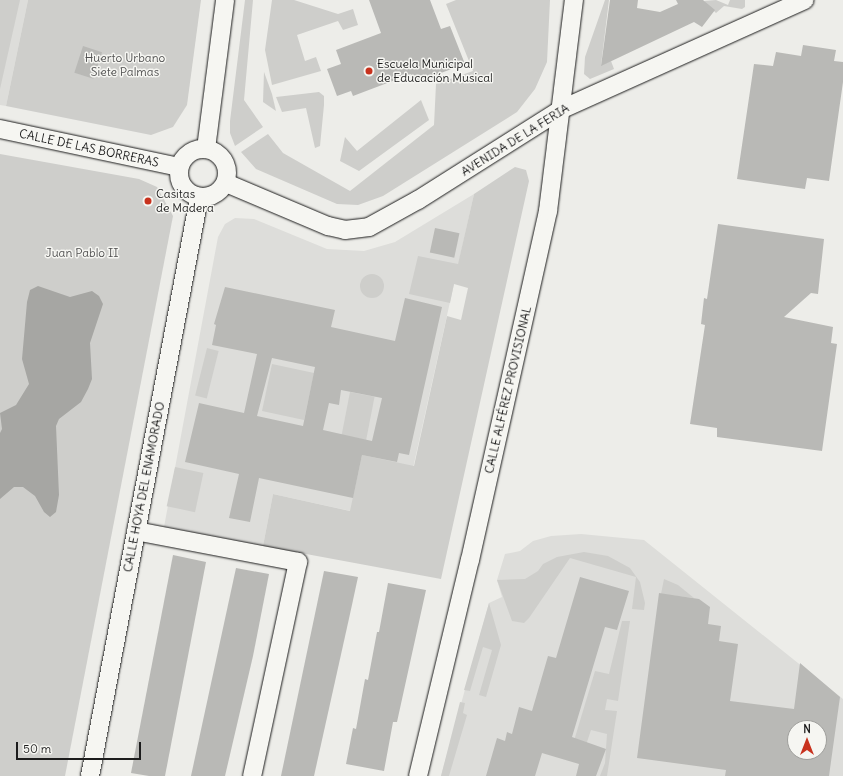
<!DOCTYPE html>
<meta charset="utf-8">
<style>
body{margin:0}
#map{position:relative;width:843px;height:776px;overflow:hidden;background:#edede9;font-family:Delius,sans-serif}
div>[style]{position:absolute}
.built>*{inset:0;background:#ddddda}
.green>*{inset:0;background:#cececb;transform-origin:0 0}
.round{border-radius:50%}
.water>*{inset:0;background:#a6a6a3}
.building>*{inset:0;background:#b9b9b6;transform-origin:0 0}
.roads{filter:drop-shadow(0 0 1px #1c1c1c) drop-shadow(0 0 1px #1c1c1c)}
.minor>*{height:18px;margin:-9px;padding:0 9px;transform-origin:9px;border-radius:9px;background:#f6f6f2}
.minor>.ring{margin:-9px;padding:0;box-sizing:content-box;background:none;border:18px solid #f6f6f2;border-radius:50%}
.dots>*{width:11px;height:11px;translate:-50% -50%;box-sizing:border-box;border:2px solid #f6f6f2;border-radius:50%}
span{translate:-50% -50%;white-space:nowrap;text-align:center;line-height:1.15;-webkit-text-stroke:3px #f6f6f2;paint-order:stroke}
.park-label{font-size:12px;color:#515151}
.poi-label{font-size:12px;color:#1c1c1c}
.left{translate:0 -50%;text-align:left}
.street-label{font-size:12px;color:#1c1c1c}
.north{position:absolute;left:787px;top:720px;width:40px;height:40px;box-sizing:border-box;background:#f6f6f2;border:1px solid #9f9f9c;border-radius:50%;rotate:0deg;font-size:11px;font-weight:700;line-height:16px;text-align:center;color:#1c1c1c}
.north::after{content:'';display:block;margin:auto;width:14px;height:18px;background:#c8321e;clip-path:polygon(50% 0,100% 100%,50% 72%,0 100%)}
.scale{position:absolute;left:16px;top:742px;width:125px;height:18px;box-sizing:border-box;border:2px solid #1c1c1c;border-top:0;padding-left:5px;font-size:12px;line-height:14px;white-space:nowrap;color:#1c1c1c;-webkit-text-stroke:3px #f6f6f2;paint-order:stroke}
</style>
<div id="map">
<div class="built">
<div style="clip-path:polygon(0 0,28px 0,6px 106px,0 105px)"></div>
<div style="clip-path:polygon(474px 194px,401px 522px,273px 494px,263px 546px,164px 527px,218px 237px,225px 224px,235px 218px,254px 219px,327px 249px,364px 251px,395px 242px)"></div>
<div style="clip-path:polygon(evenodd,581px 534px,644px 540px,843px 699px,843px 776px,441px 776px,489px 603px,502px 597px,497px 580px,505px 554px,520px 551px,533px 541px,551px 536px,581px 534px,795px 728px,819px 728px,819px 752px,795px 752px,795px 728px)"></div>
</div>
<div class="green">
<div style="clip-path:polygon(0 0,20px 0,0 89px)"></div>
<div style="clip-path:polygon(28px 0,201px 0,187px 105px,173px 127px,151px 135px,6px 106px)"></div>
<div style="clip-path:polygon(245px 0,253px 0,244px 100px,263px 127px,235px 146px,230px 133px,230px 121px)"></div>
<div style="clip-path:polygon(272px 0,294px 0,338px 14px,353px 9px,358px 25px,343px 30px,338px 21px,297px 35px,305px 61px,316px 57px,321px 71px,272px 85px,265px 50px)"></div>
<div style="clip-path:polygon(456px 0,550px 0,547px 62px,535px 89px,517px 112px,383px 196px,358px 205px,337px 204px,256px 169px,241px 152px,268px 134px,283px 153px,350px 191px,434px 125px,436px 84px,473px 71px,446px 4px)"></div>
<div style="clip-path:polygon(605px 0,609px 0,601px 65px,611px 61px,614px 69px,590px 79px,584px 74px,585px 57px)"></div>
<div style="clip-path:polygon(716px 0,728px 5px,730px 0,745px 0,745px 7px,742px 9px,724px 6px,716px 13px,704px 1px)"></div>
<div style="clip-path:polygon(264px 72px,272px 94px,276px 111px,263px 102px)"></div>
<div style="clip-path:polygon(319px 92px,324px 96px,324px 105px,320px 146px,315px 148px,306px 108px,282px 112px,276px 97px)"></div>
<div style="clip-path:polygon(421px 100px,429px 120px,359px 171px,340px 161px,345px 137px,357px 151px)"></div>
<div style="clip-path:polygon(0 154px,139px 179px,157px 187px,173px 216px,65px 776px,0 776px)"></div>
<div style="clip-path:polygon(515px 167px,526px 170px,529px 181px,441px 579px,263px 546px,273px 494px,350px 511px,362px 455px,414px 466px,447px 316px,461px 320px,468px 288px,454px 284px,450px 303px,409px 294px,418px 256px,458px 264px,474px 194px)"></div>
<div class="round" style="left:360px;top:274px;width:24px;height:24px"></div>
<div style="left:207px;top:348px;width:12px;height:49px;rotate:14deg"></div>
<div style="left:272px;top:364px;width:43px;height:48px;rotate:12deg"></div>
<div style="left:350px;top:392px;width:25px;height:44px;rotate:11deg"></div>
<div style="left:175px;top:467px;width:29px;height:40px;rotate:12deg"></div>
<div style="clip-path:polygon(584px 552px,608px 556px,630px 568px,640px 582px,645px 603px,644px 610px,632px 609px,636px 577px,570px 558px,529px 618px,524px 623px,512px 621px,497px 580px,525px 579px,538px 571px,543px 564px,557px 557px)"></div>
<div style="clip-path:polygon(664px 579px,678px 585px,694px 598px,661px 594px)"></div>
<div style="clip-path:polygon(489px 603px,501px 645px,486px 697px,479px 695px,492px 650px,483px 647px,470px 691px,464px 690px)"></div>
<div style="clip-path:polygon(622px 621px,630px 621px,618px 701px,607px 699px,605px 710px,617px 711px,607px 776px,600px 776px,605px 763px,607px 734px,591px 730px,582px 757px,570px 754px,595px 671px,609px 674px)"></div>
<div style="clip-path:polygon(460px 702px,465px 703px,463px 713px,467px 715px,449px 776px,441px 776px)"></div>
</div>
<div class="water">
<div style="clip-path:polygon(38px 286px,70px 297px,92px 291px,99px 296px,103px 304px,90px 343px,92px 379px,88px 389px,81px 402px,59px 419px,56px 426px,59px 495px,56px 512px,50px 517px,44px 512px,35px 496px,23px 487px,14px 487px,0 499px,0 433px,2px 429px,0 413px,16px 405px,29px 384px,22px 359px,27px 302px,30px 290px)"></div>
</div>
<div class="building">
<div style="clip-path:polygon(369px 0,430px 0,441px 29px,450px 26px,465px 64px,414px 83px,411px 74px,353px 96px,351px 91px,337px 96px,327px 69px,341px 64px,336px 50px,381px 33px)"></div>
<div style="clip-path:polygon(610px 0,638px 0,637px 8px,660px 12px,678px 4px,676px 0,703px 0,715px 10px,702px 27px,694px 22px,601px 66px)"></div>
<div style="clip-path:polygon(803px 45px,836px 50px,834px 61px,843px 62px,843px 82px,829px 181px,807px 178px,805px 189px,737px 179px,754px 64px,773px 66px,776px 52px,801px 56px)"></div>
<div style="left:83px;top:46px;width:20px;height:28px;rotate:18deg"></div>
<div style="clip-path:polygon(718px 224px,824px 239px,818px 294px,811px 293px,784px 317px,833px 327px,831px 343px,837px 344px,822px 451px,717px 437px,717px 428px,690px 424px,705px 325px,701px 324px,704px 298px,707px 299px)"></div>
<div style="left:435px;top:228px;width:25px;height:25px;rotate:12deg"></div>
<div style="clip-path:polygon(evenodd,225px 287px,335px 310px,331px 327px,395px 341px,405px 298px,442px 307px,409px 455px,399px 453px,397px 462px,362px 455px,353px 498px,259px 478px,250px 522px,229px 518px,239px 474px,185px 462px,199px 403px,244px 413px,257px 354px,212px 345px,216px 325px,214px 324px,225px 287px,272px 358px,315px 367px,303px 426px,257px 416px,272px 358px,225px 287px,341px 390px,382px 398px,372px 441px,323px 430px,329px 403px,339px 405px,341px 390px)"></div>
<div style="clip-path:polygon(173px 555px,206px 562px,165px 776px,149px 776px,131px 773px)"></div>
<div style="clip-path:polygon(236px 568px,269px 574px,253px 656px,225px 776px,191px 776px)"></div>
<div style="clip-path:polygon(324px 571px,358px 577px,350px 614px,314px 776px,281px 776px)"></div>
<div style="clip-path:polygon(580px 577px,629px 591px,617px 630px,605px 627px,572px 737px,606px 749px,596px 776px,576px 776px,579px 764px,542px 753px,535px 776px,486px 776px,497px 738px,505px 741px,507px 732px,512px 734px,519px 707px,532px 711px,548px 656px,556px 658px)"></div>
<div style="clip-path:polygon(388px 583px,426px 590px,397px 722px,393px 722px,384px 771px,346px 764px,353px 728px,356px 729px,365px 679px,368px 680px,377px 632px,379px 632px)"></div>
<div style="clip-path:polygon(evenodd,659px 593px,699px 599px,710px 607px,708px 624px,721px 626px,719px 641px,738px 644px,730px 701px,794px 709px,800px 663px,840px 697px,829px 776px,725px 776px,726px 770px,637px 758px,659px 593px,795px 728px,819px 728px,819px 752px,795px 752px,795px 728px)"></div>
</div>
<div class="roads">
<div class="minor">
<div style="left:0;top:129px;width:183px;rotate:12deg"></div>
<div class="ring" style="left:179px;top:149px;width:30px;height:30px"></div>
<div style="left:206px;top:149px;width:150px;rotate:-82.7deg"></div>
<div style="left:226px;top:183px;width:111px;rotate:22.9deg"></div>
<div style="left:328px;top:226px;width:17px;rotate:13deg"></div>
<div style="left:345px;top:230px;width:24px;rotate:-7deg"></div>
<div style="left:369px;top:227px;width:56px;rotate:-28.9deg"></div>
<div style="left:418px;top:200px;width:170px;rotate:-32.3deg"></div>
<div style="left:562px;top:109px;width:266px;rotate:-24.2deg"></div>
<div style="left:136px;top:531px;width:165px;rotate:10.8deg"></div>
<div style="left:298px;top:562px;width:219px;rotate:102.1deg"></div>
<div style="left:90px;top:776px;width:588px;rotate:-79.32deg"></div>
<div style="left:418px;top:776px;width:222px;rotate:-76.5deg"></div>
<div style="left:470px;top:560px;width:358px;rotate:-77.4deg"></div>
<div style="left:548px;top:211px;width:213px;rotate:-83deg"></div>
</div>
</div>
<div class="dots">
<div style="left:369px;top:71px;background:#c8321e"></div>
<div style="left:148px;top:201px;background:#c8321e"></div>
</div>
<div class="park-label">
<span style="left:125px;top:65px">Huerto Urbano<br>Siete Palmas</span>
<span style="left:82px;top:253px">Juan Pablo II</span>
</div>
<div class="poi-label">
<span class="left" style="left:377px;top:71px">Escuela Municipal<br>de Educación Musical</span>
<span class="left" style="left:156px;top:201px">Casitas<br>de Madera</span>
</div>
<div class="street-label">
<span style="left:515px;top:140px;rotate:-32deg">AVENIDA DE LA FERIA</span>
<span style="left:89px;top:148px;rotate:12deg">CALLE DE LAS BORRERAS</span>
<span style="left:508px;top:390px;rotate:-77deg">CALLE ALFÉREZ PROVISIONAL</span>
<span style="left:144px;top:487px;rotate:-79deg">CALLE HOYA DEL ENAMORADO</span>
</div>
<div class="north">N</div>
<div class="scale">50 m</div>
</div>
